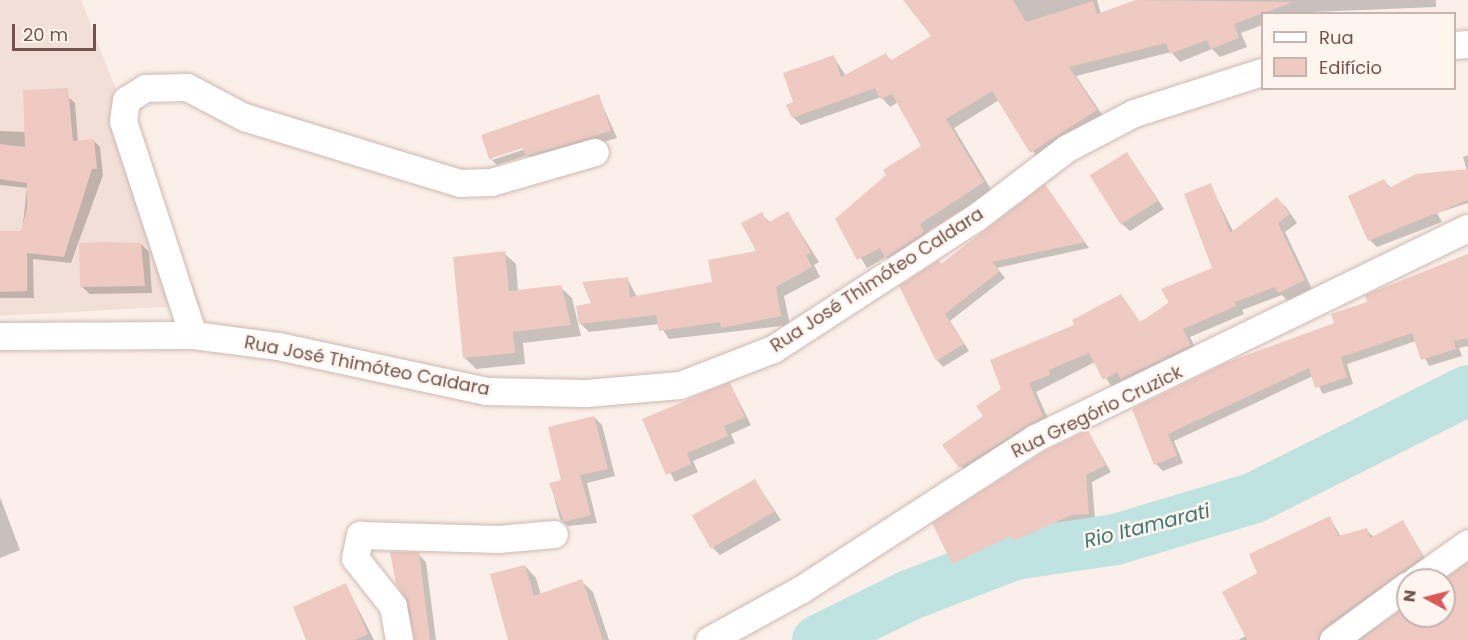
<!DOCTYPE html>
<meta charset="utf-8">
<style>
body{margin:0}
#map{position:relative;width:1468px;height:640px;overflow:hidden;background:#fbf0e9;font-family:Poppins,sans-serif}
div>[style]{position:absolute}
.residential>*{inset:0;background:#f2e0d8}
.shadow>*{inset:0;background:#0003}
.river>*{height:51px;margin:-25.5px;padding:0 25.5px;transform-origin:25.5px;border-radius:25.5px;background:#bee3e1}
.building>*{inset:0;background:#eecac2;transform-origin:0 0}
.roads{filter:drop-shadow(0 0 2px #ceb8b2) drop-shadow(0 0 2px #ceb8b2)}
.minor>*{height:27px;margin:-13.5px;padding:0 13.5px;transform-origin:13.5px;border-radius:13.5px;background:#fff}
span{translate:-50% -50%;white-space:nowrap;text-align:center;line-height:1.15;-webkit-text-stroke:5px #fef5ef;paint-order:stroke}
.street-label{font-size:18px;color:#74534e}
.water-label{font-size:20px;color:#427875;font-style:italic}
.legend{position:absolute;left:1261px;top:12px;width:195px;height:78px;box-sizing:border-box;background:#fef5ef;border:2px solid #c7b4af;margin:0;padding:8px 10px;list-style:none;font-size:18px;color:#74534e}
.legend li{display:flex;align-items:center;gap:12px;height:30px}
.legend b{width:30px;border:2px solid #c7b4af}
.north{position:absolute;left:1396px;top:568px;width:60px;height:60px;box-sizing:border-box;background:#fef5ef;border:2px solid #c7b4af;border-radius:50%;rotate:277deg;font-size:16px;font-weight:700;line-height:24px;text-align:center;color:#74534e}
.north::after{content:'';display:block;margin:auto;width:21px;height:27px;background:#db5858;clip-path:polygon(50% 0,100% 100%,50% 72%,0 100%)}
.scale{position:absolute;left:12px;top:24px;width:84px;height:27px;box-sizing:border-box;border:3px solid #74534e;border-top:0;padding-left:8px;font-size:18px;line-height:21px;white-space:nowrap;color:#74534e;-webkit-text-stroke:4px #fef5ef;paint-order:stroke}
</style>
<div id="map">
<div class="residential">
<div style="clip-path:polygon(0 0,81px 0,200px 305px,0 316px)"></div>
</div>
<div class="shadow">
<div style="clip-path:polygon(919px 0,1097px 0,1101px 14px,1141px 0,1436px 0,1436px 7px,1262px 14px,1262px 25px,1241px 33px,1247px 47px,1220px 57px,1212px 49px,1180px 62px,1171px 52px,1076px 76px,1105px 119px,1039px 160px,999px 100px,954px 128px,992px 191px,927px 232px,931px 241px,895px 265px,886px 257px,867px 268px,837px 219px,923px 146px,898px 102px,890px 107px,881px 97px,801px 125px,793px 117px,795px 103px,833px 56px,846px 76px,886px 55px,892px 61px,933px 36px)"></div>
<div style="clip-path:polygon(evenodd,598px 95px,617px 138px,534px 162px,528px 155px,497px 165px,490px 158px,483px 136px,598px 95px,530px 144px,531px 147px,492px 160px,492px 156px,530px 144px)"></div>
<div style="clip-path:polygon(67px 96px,75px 103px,78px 142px,93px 140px,100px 147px,103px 175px,71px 263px,33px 259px,34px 298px,0 298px,0 232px,22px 232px,27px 188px,0 185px,0 131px,26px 132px)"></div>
<div style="clip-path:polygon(1127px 153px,1164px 209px,1130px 231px,1122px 224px)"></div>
<div style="clip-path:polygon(1468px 155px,1468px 203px,1437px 213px,1442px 222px,1377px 247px,1370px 240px,1384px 181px,1391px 188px,1467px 171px,1463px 157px)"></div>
<div style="clip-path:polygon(1210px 185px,1234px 233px,1277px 199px,1286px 207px,1297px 223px,1285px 232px,1312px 289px,1288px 301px,1282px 295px,1242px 310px,1244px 314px,1190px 337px,1198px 353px,1112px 387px,1095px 362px,1036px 392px,1051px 425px,969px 476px,944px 445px,985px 416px,1003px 389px,1076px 326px,1120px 296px,1141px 323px,1214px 269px)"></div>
<div style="clip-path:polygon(1045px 186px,1089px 248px,997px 268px,1005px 278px,950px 321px,969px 351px,943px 367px,937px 360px,942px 265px)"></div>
<div style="clip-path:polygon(788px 213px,819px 262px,814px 265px,820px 277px,784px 296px,790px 325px,669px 339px,659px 324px,589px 332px,580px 323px,627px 278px,637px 297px,714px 284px,758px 252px,761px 214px,771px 223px)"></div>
<div style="clip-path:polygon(141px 244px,149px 252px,152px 293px,90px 294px,82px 287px)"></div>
<div style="clip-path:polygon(504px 253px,516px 264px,518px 292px,560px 287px,572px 298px,581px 336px,523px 343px,525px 364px,476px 369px,465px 358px)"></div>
<div style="clip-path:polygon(1468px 254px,1468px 346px,1459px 348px,1462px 356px,1429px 366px,1416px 341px,1347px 364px,1353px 384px,1323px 394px,1313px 376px,1174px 441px,1183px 463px,1163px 471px,1156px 464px,1134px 409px,1336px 324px,1369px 303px,1367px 296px)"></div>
<div style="clip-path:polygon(730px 384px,751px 425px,731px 434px,735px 443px,693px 461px,698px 472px,675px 482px,644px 420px)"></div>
<div style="clip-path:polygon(594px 417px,602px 425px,615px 476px,587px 483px,597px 523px,568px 526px,560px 519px,551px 485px,565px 481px)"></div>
<div style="clip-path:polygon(1088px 432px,1111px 472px,1092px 482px,1095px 520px,1022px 547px,1017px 542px,960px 570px,953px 563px)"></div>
<div style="clip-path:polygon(755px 481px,781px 520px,720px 555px,713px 548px)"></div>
<div style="clip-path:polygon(0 497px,20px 550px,0 558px)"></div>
<div style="clip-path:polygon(1330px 518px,1341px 537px,1366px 530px,1374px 537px,1403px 522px,1428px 563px,1327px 640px,1238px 640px,1246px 636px,1259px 574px)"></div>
<div style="clip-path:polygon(392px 554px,418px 554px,426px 562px,436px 640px,415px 640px)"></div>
<div style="clip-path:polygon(1468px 564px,1468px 640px,1358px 640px,1408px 605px,1408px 616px,1444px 616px)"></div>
<div style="clip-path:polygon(525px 566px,536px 578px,541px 595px,581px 581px,593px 592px,609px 640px,510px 640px)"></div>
<div style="clip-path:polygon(346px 585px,374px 640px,308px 640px)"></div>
</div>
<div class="river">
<div style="left:817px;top:640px;width:102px;rotate:-26.3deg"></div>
<div style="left:908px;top:595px;width:114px;rotate:-21.1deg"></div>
<div style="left:1014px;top:554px;width:102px;rotate:-8.4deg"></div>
<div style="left:1115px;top:539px;width:143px;rotate:-16.7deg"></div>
<div style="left:1252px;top:498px;width:241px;rotate:-26.6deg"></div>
</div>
<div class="building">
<div style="clip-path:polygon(903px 0,1013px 0,1026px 22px,1093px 1px,1097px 14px,1136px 0,1293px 2px,1234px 24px,1239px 38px,1211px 49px,1207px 40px,1170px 54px,1166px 43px,1069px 67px,1097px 110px,1030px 153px,992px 91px,946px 119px,984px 182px,920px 224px,924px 232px,885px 258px,880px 248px,857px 260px,835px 219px,886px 175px,883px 170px,921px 146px,892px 94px,880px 99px,875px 88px,792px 118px,786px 105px,793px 102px,783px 73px,834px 55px,841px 77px,886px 53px,890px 61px,931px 36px)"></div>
<div style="clip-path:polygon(68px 88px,73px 141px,94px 139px,97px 169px,92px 169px,64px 257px,27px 253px,27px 291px,0 292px,0 231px,21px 231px,27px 209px,27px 183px,0 179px,0 144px,25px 147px,23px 90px)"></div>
<div style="clip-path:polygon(599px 94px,611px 131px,526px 156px,523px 148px,489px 159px,481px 135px)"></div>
<div style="left:1127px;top:152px;width:58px;height:44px;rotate:58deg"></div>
<div style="clip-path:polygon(1468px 169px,1468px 200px,1368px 241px,1348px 196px,1384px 179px,1389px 188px,1416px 174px)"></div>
<div style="clip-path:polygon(1211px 183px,1230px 233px,1277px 197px,1290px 214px,1278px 223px,1305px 280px,1278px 293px,1275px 287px,1235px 302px,1236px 306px,1183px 329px,1191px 345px,1120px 379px,1117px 372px,1103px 380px,1089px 353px,1049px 370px,1050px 375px,1029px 383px,1043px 416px,959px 468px,942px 445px,983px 416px,976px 406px,1001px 389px,990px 360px,1074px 325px,1072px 320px,1121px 294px,1140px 322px,1169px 303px,1161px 289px,1212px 268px,1184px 194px)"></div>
<div style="clip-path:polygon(1045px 184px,1085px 242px,992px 262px,1000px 271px,945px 314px,964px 344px,936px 361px,899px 286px,939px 260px,941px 264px)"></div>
<div style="clip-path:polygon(788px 211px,811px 253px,806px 255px,812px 267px,776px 287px,781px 316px,721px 328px,720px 322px,659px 331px,656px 315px,579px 324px,576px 306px,591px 303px,582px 282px,628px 277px,630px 297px,712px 282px,708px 260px,756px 251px,741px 223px,762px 212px,768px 223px)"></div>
<div style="clip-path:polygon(106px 242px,141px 243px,145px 286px,80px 287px,79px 243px)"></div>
<div style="clip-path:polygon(505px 251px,509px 291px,561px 285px,571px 325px,513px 332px,515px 353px,463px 358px,453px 257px)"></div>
<div style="clip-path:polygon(1468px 254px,1468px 338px,1454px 341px,1456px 349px,1421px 360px,1412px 333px,1341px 357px,1347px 377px,1315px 388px,1309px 368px,1168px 434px,1177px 456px,1154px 465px,1132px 409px,1228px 362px,1334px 323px,1331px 314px,1367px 302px,1365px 295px)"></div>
<div style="clip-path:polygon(730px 382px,745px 417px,724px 426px,728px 436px,687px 453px,691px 464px,666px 475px,642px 419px)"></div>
<div style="clip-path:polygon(594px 416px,608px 469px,580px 475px,591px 515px,564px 522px,549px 483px,578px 476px,561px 480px,548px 427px)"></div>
<div style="clip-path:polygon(1088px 430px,1106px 465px,1086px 475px,1089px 514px,1072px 515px,1014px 541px,1011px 536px,952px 564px,932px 523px,1043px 452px)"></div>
<div style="left:755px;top:479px;width:38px;height:73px;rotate:60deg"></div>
<div style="clip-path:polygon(1330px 516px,1338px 536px,1367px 528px,1370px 538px,1403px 520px,1423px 556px,1324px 627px,1318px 640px,1247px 640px,1222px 592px,1257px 573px,1249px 554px)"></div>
<div style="clip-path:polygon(390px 552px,419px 552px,430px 640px,414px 640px,409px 603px,396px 584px)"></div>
<div style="clip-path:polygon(1468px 562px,1468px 640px,1360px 640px,1408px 605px,1408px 616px,1444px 616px,1443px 580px)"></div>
<div style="clip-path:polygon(525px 565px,534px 596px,582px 579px,603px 640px,508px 640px,490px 574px)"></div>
<div style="clip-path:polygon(346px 583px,368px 634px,355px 640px,306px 640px,293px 607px)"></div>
</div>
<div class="roads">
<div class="minor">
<div style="left:1454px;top:45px;width:14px;rotate:-4deg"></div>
<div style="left:193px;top:335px;width:225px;rotate:-108.1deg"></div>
<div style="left:123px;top:121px;width:21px;rotate:-82deg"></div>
<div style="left:126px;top:100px;width:22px;rotate:-32deg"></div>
<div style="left:145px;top:88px;width:42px;rotate:-1.4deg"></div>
<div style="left:187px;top:87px;width:64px;rotate:27.8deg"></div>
<div style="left:244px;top:117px;width:226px;rotate:17deg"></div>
<div style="left:460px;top:183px;width:31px;rotate:-2deg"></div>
<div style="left:491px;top:182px;width:108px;rotate:-16.1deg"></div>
<div style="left:0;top:336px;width:193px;rotate:-0.3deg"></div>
<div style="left:193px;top:335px;width:86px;rotate:7.4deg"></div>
<div style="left:278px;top:346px;width:213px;rotate:12.2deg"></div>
<div style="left:486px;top:391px;width:100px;rotate:1.1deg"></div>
<div style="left:586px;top:393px;width:94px;rotate:-4.9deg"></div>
<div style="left:680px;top:385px;width:100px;rotate:-21.2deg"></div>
<div style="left:773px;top:349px;width:241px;rotate:-33deg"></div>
<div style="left:975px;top:218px;width:116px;rotate:-37.3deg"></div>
<div style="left:1067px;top:148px;width:76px;rotate:-27.6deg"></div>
<div style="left:1134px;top:113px;width:134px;rotate:-17.8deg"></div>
<div style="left:1416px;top:580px;width:64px;rotate:-35.4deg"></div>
<div style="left:399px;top:640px;width:35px;rotate:-100deg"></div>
<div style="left:393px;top:606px;width:61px;rotate:-128.4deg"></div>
<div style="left:355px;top:558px;width:24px;rotate:-78deg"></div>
<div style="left:360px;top:535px;width:138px;rotate:1.7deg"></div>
<div style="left:498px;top:539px;width:56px;rotate:-5.1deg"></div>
<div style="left:709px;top:640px;width:104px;rotate:-28.8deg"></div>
<div style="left:800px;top:590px;width:280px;rotate:-32.9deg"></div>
<div style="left:1035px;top:438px;width:481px;rotate:-25.9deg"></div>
<div style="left:1333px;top:640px;width:93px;rotate:-36.3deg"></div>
</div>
</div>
<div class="street-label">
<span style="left:877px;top:280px;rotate:-33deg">Rua José Thimóteo Caldara</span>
<span style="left:367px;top:366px;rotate:11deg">Rua José Thimóteo Caldara</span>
<span style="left:1097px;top:412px;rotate:-26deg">Rua Gregório Cruzick</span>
</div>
<div class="water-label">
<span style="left:1147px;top:526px;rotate:-14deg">Rio Itamarati</span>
</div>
<ul class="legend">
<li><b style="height:8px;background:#fff"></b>Rua</li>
<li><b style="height:16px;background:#eecac2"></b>Edifício</li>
</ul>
<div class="north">N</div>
<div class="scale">20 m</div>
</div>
